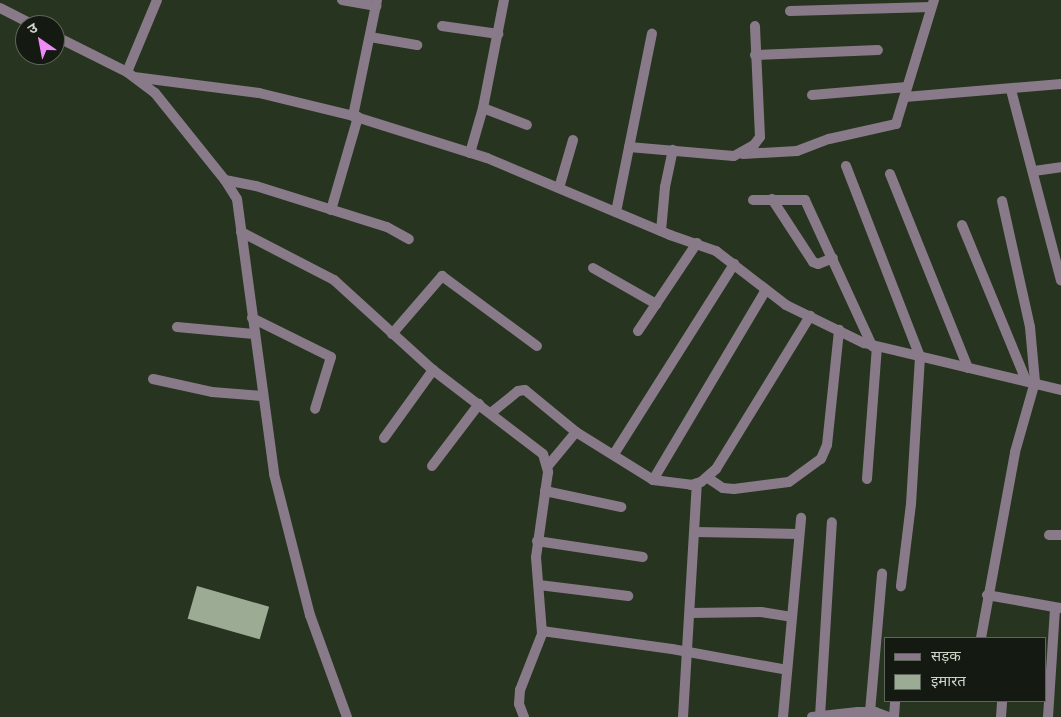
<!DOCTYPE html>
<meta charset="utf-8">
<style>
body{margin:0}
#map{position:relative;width:1061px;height:717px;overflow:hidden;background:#273420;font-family:Inter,"Noto Sans Devanagari",sans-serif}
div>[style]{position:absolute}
.building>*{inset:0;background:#9cac94;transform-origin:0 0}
.street>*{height:10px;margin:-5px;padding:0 5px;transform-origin:5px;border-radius:5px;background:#897a8a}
span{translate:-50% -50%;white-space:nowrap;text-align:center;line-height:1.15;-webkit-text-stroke:5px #141a11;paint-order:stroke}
.legend{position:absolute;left:884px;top:637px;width:162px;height:65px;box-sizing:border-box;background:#141a11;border:1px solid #5e655b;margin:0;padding:6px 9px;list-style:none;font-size:15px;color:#cdd5c9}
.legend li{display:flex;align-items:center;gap:10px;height:25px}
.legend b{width:25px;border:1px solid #5e655b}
.north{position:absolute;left:15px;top:15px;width:50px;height:50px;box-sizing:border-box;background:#141a11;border:1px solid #5e655b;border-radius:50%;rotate:327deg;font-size:14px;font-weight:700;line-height:20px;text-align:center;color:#cdd5c9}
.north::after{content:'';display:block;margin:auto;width:18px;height:22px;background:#ef8bf6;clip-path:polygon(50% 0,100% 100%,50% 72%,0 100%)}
</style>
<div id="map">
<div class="building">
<div style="left:197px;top:586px;width:75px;height:34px;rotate:16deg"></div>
</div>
<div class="street">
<div style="left:342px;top:0;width:35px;rotate:10deg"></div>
<div style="left:0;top:8px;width:38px;rotate:27deg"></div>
<div style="left:790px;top:11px;width:141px;rotate:-1.6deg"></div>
<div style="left:442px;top:26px;width:57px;rotate:8.1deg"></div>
<div style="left:55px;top:36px;width:80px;rotate:26.6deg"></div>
<div style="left:127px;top:72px;width:35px;rotate:37deg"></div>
<div style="left:155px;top:93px;width:112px;rotate:51.2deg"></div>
<div style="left:225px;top:180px;width:22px;rotate:58deg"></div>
<div style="left:237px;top:199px;width:277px;rotate:82.3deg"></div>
<div style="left:274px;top:474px;width:146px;rotate:75.7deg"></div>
<div style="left:310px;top:615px;width:109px;rotate:70.1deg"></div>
<div style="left:370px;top:37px;width:48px;rotate:9.7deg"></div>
<div style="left:755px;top:55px;width:123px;rotate:-2.3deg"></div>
<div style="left:127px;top:72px;width:78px;rotate:-67.4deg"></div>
<div style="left:134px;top:77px;width:126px;rotate:7.3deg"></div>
<div style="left:259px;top:93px;width:97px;rotate:13.7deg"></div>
<div style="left:353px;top:116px;width:140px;rotate:17.4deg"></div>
<div style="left:487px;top:158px;width:199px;rotate:22.8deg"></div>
<div style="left:670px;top:235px;width:49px;rotate:19.2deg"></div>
<div style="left:716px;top:251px;width:88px;rotate:37.6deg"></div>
<div style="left:786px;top:305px;width:87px;rotate:26deg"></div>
<div style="left:864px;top:343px;width:203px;rotate:13.4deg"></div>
<div style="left:1011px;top:90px;width:197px;rotate:75.3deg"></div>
<div style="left:812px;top:95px;width:95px;rotate:-4.8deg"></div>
<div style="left:905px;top:97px;width:157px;rotate:-4.8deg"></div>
<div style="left:483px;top:108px;width:47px;rotate:21.1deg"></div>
<div style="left:353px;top:116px;width:118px;rotate:-78.3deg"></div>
<div style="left:629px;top:147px;width:105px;rotate:4.9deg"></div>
<div style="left:734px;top:156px;width:23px;rotate:-29deg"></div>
<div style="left:754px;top:145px;width:10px;rotate:-53deg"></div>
<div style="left:760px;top:137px;width:111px;rotate:-92.6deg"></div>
<div style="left:470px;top:153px;width:47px;rotate:-73.9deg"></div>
<div style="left:483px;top:108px;width:110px;rotate:-79deg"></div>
<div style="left:743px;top:154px;width:54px;rotate:-3.2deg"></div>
<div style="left:797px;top:151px;width:34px;rotate:-21deg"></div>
<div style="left:829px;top:139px;width:69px;rotate:-12.6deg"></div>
<div style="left:896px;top:124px;width:130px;rotate:-73deg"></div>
<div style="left:846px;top:166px;width:205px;rotate:68.8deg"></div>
<div style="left:920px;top:357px;width:147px;rotate:93.5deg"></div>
<div style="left:911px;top:504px;width:83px;rotate:97deg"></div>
<div style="left:1034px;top:171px;width:27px;rotate:-8deg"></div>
<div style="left:890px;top:174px;width:209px;rotate:68.1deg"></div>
<div style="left:225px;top:180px;width:32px;rotate:11deg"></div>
<div style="left:256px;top:186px;width:137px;rotate:17.4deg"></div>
<div style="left:387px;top:227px;width:25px;rotate:29deg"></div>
<div style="left:559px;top:188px;width:50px;rotate:-73.7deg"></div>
<div style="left:772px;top:199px;width:75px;rotate:56.9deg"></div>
<div style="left:813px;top:262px;width:5px;rotate:22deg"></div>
<div style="left:818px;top:264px;width:16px;rotate:-22deg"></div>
<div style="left:753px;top:200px;width:52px"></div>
<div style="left:805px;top:200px;width:161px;rotate:65.3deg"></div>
<div style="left:331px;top:210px;width:97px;rotate:-73.8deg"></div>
<div style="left:616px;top:212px;width:182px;rotate:-78.6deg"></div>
<div style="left:962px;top:225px;width:168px;rotate:67.6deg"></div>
<div style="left:661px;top:231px;width:44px;rotate:-84.8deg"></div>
<div style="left:665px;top:187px;width:38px;rotate:-78deg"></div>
<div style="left:241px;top:232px;width:105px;rotate:27.3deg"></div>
<div style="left:334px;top:280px;width:134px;rotate:42.3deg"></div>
<div style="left:433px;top:370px;width:138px;rotate:37.4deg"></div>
<div style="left:543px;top:454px;width:19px;rotate:74deg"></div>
<div style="left:548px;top:472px;width:86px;rotate:98deg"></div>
<div style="left:536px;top:557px;width:77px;rotate:85.5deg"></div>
<div style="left:542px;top:634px;width:60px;rotate:111.4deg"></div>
<div style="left:520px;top:690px;width:14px;rotate:94deg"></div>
<div style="left:519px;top:704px;width:14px;rotate:69deg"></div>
<div style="left:593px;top:268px;width:73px;rotate:29.7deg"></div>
<div style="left:252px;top:318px;width:88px;rotate:26.3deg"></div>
<div style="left:331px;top:357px;width:54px;rotate:107.1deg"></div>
<div style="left:177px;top:327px;width:77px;rotate:5.2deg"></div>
<div style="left:638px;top:331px;width:106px;rotate:-56.2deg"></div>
<div style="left:392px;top:334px;width:77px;rotate:-49.2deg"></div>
<div style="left:442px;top:276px;width:118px;rotate:36.4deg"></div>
<div style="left:153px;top:379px;width:60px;rotate:12.4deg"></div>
<div style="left:212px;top:392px;width:50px;rotate:4.6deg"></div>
<div style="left:491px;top:413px;width:35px;rotate:-39deg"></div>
<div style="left:518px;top:391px;width:7px;rotate:-8deg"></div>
<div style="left:525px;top:390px;width:66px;rotate:39.5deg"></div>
<div style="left:384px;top:438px;width:84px;rotate:-54.2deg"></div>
<div style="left:614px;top:454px;width:225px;rotate:-57.7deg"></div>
<div style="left:432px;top:466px;width:78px;rotate:-52.8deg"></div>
<div style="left:547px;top:467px;width:45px;rotate:-50.4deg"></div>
<div style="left:576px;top:432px;width:91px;rotate:31.9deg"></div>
<div style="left:653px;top:480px;width:38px;rotate:7deg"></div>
<div style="left:691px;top:485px;width:10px;rotate:-17deg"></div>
<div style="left:701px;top:482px;width:20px;rotate:-41deg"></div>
<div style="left:716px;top:469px;width:180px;rotate:-58.4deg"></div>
<div style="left:708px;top:478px;width:18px;rotate:34deg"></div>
<div style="left:723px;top:488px;width:11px;rotate:5deg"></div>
<div style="left:734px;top:489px;width:55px;rotate:-7.3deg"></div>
<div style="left:789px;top:482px;width:39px;rotate:-36deg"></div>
<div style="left:821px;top:459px;width:15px;rotate:-67deg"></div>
<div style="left:827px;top:445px;width:116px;rotate:-84deg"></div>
<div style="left:867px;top:479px;width:132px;rotate:-85.7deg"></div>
<div style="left:653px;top:480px;width:221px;rotate:-59.3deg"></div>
<div style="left:545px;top:491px;width:78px;rotate:11.9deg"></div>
<div style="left:696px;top:532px;width:103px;rotate:1.1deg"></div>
<div style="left:1049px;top:535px;width:12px"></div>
<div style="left:537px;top:541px;width:107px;rotate:8.6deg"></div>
<div style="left:539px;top:585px;width:90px;rotate:7deg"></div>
<div style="left:987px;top:595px;width:74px;rotate:10.1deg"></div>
<div style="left:690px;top:613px;width:71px;rotate:-0.8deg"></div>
<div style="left:761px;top:612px;width:31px;rotate:9deg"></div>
<div style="left:542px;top:631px;width:131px;rotate:7.9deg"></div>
<div style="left:672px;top:649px;width:117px;rotate:10.3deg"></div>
<div style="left:981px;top:638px;width:189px;rotate:-79.6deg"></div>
<div style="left:1015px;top:452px;width:73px;rotate:-74.1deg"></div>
<div style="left:1035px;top:382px;width:55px;rotate:-95.2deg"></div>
<div style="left:1030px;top:327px;width:129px;rotate:-102.5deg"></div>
<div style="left:870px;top:712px;width:139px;rotate:-85deg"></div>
<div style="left:820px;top:716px;width:194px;rotate:-86.5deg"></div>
<div style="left:683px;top:717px;width:234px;rotate:-86.6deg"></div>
<div style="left:783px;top:717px;width:200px;rotate:-84.8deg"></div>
<div style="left:812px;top:717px;width:46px;rotate:-6.2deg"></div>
<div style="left:858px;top:712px;width:17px"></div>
<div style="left:875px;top:712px;width:15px;rotate:20deg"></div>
<div style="left:894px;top:717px;width:16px;rotate:-86deg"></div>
<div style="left:1001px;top:717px;width:16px;rotate:-86deg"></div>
<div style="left:1048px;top:717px;width:109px;rotate:-86.3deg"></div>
</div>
<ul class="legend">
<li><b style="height:6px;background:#897a8a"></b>सड़क</li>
<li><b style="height:14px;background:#9cac94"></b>इमारत</li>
</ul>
<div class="north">उ</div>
</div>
